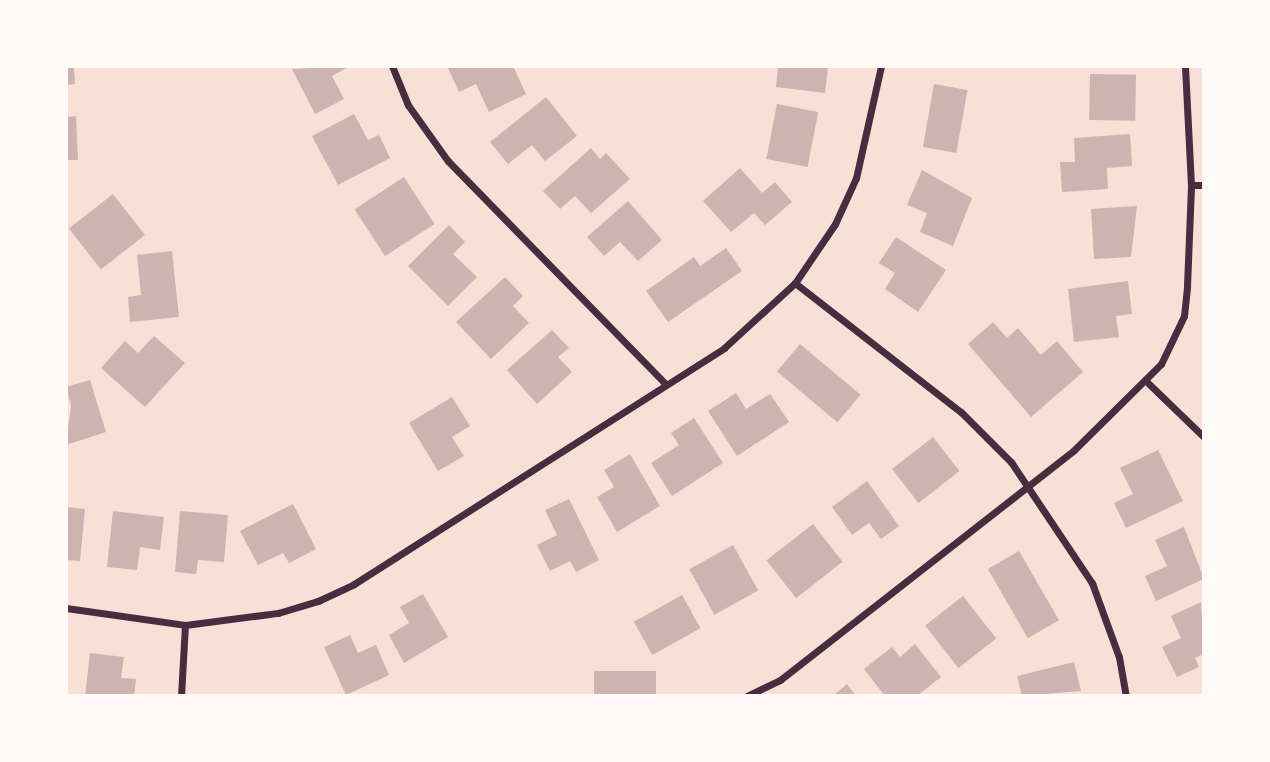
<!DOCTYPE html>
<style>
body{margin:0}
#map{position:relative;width:1270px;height:762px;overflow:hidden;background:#f7e1d7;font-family:"Nunito Sans",sans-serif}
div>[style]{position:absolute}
.building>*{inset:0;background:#ccb4b1;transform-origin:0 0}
.minor>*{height:7px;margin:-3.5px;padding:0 3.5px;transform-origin:3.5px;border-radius:3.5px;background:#4a2c40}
span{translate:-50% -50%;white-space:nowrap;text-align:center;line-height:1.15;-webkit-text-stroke:6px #fffaf5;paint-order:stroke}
.frame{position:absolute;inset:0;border:68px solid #fffaf5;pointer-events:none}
</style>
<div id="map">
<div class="building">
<div style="clip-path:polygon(66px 66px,74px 66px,75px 84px,66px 85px)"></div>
<div style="clip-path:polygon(350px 66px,332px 76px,344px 99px,315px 114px,292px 69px)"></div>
<div style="clip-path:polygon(447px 66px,513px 66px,526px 94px,489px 112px,476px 84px,459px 92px)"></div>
<div style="clip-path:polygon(778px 66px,828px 66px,825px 93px,776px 87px)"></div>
<div style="left:1090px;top:74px;width:46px;height:46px;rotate:1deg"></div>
<div style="left:934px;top:84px;width:34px;height:64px;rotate:10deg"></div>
<div style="clip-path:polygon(546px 97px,577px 136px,545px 161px,532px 145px,508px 164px,490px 142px)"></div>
<div style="left:777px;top:104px;width:42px;height:56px;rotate:11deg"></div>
<div style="clip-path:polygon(354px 114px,368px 140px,379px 135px,390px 158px,338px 185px,312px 136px)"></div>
<div style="clip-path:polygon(76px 116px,78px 160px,66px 160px,66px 117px)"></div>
<div style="clip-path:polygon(1130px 134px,1132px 166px,1107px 168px,1108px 189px,1062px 192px,1060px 162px,1075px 162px,1074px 138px)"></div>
<div style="clip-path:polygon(591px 148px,600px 159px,606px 153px,630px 179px,591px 213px,575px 196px,560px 209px,543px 191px)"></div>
<div style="clip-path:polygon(740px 168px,762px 193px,775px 182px,792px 202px,765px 225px,754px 213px,731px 232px,703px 201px)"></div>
<div style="clip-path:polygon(922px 170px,972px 198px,953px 246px,920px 232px,927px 213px,907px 205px)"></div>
<div style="left:404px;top:177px;width:56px;height:59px;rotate:57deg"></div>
<div style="left:113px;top:194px;width:52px;height:56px;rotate:52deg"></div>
<div style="clip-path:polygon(628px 201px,662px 240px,638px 261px,620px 242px,604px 256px,587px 237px)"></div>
<div style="clip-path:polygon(1137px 206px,1131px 257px,1094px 259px,1091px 209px)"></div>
<div style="clip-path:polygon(449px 225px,465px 242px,453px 254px,477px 277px,448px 306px,408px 266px)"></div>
<div style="clip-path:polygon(896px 237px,946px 270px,918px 312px,885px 289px,895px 273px,879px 263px)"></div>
<div style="clip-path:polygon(726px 248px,742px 271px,668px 322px,646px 291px,694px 257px,700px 266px)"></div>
<div style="clip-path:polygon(172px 251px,179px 317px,130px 322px,128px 297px,141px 295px,137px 255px)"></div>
<div style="clip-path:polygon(505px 277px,523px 296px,513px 306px,529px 323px,491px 359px,456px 322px)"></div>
<div style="clip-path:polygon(1128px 281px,1132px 314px,1116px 316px,1119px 337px,1074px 342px,1068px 289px)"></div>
<div style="clip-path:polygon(993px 322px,1007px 338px,1018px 328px,1041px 355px,1057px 341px,1083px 372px,1031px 417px,968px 344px)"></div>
<div style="clip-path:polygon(552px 330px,569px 348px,558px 357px,572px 372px,537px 404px,507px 370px)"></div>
<div style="clip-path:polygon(154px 336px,185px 363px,145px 407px,101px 368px,125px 341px,138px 353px)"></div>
<div style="left:800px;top:344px;width:79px;height:36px;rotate:40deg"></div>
<div style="clip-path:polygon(90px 380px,106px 432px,66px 445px,71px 406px,66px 387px)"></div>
<div style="clip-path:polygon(736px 393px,746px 409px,770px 394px,789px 422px,737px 456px,708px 411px)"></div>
<div style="clip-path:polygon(452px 397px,470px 426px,452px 437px,464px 456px,438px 471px,409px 423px)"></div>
<div style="clip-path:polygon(694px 418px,723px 463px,672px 496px,651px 463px,679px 445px,671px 433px)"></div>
<div style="left:933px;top:437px;width:43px;height:52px;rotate:52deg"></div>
<div style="clip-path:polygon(1158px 450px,1183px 501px,1126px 528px,1114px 503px,1133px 494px,1120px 468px)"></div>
<div style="clip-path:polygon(630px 454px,660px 506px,617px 532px,597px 497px,614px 487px,604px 470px)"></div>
<div style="clip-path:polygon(867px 481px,899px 526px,881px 539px,869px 523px,852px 535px,832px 507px)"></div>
<div style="clip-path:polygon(569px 499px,599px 560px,576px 572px,570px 561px,550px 571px,537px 545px,557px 535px,545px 510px)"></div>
<div style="clip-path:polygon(293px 504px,316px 549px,289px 563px,283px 553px,258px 565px,240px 531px)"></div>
<div style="clip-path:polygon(66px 507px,85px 509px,80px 561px,66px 560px)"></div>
<div style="clip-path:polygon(113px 511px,164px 517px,160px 550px,140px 547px,137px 570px,107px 567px)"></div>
<div style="clip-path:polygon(180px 511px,228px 515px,224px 562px,198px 560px,196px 574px,175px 572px)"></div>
<div style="left:813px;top:524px;width:48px;height:59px;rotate:52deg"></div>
<div style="clip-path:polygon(1184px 527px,1204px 579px,1156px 601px,1145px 576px,1167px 566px,1155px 540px)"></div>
<div style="left:733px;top:545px;width:52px;height:50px;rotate:61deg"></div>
<div style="left:1019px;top:551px;width:80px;height:36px;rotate:60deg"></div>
<div style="clip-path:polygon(423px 594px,448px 637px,404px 663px,389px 635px,409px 623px,400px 607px)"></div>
<div style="left:682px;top:595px;width:38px;height:55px;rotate:61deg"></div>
<div style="left:963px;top:596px;width:54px;height:48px;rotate:52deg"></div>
<div style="clip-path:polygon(1201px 602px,1204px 654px,1195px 658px,1199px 667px,1177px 677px,1162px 647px,1181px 638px,1171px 616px)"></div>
<div style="clip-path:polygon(350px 635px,358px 653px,376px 645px,389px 675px,346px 695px,324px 647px)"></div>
<div style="clip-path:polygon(915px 644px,941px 677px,917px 696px,885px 696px,864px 669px,892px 647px,900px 657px)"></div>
<div style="clip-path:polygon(90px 653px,124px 657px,121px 678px,136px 679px,134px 696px,85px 696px)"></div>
<div style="clip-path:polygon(1074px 662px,1081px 691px,1022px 696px,1017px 676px)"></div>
<div style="left:594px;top:671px;width:62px;height:25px"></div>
<div style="clip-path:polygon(847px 684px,856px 696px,833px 696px)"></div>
</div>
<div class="minor">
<div style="left:392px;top:66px;width:42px;rotate:67.7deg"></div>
<div style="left:408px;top:105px;width:69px;rotate:54.5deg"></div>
<div style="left:448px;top:161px;width:309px;rotate:45.7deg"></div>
<div style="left:1191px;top:185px;width:13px"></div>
<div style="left:795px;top:283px;width:210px;rotate:37.9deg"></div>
<div style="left:961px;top:412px;width:71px;rotate:45deg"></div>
<div style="left:1011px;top:462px;width:146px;rotate:56.2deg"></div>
<div style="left:1092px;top:583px;width:79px;rotate:70deg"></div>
<div style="left:1119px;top:657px;width:40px;rotate:80deg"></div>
<div style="left:1148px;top:383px;width:78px;rotate:44deg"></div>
<div style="left:66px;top:608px;width:120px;rotate:8.1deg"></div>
<div style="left:185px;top:625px;width:94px;rotate:-7.4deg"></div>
<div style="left:278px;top:613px;width:42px;rotate:-16.7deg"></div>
<div style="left:318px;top:601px;width:40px;rotate:-25deg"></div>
<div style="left:354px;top:584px;width:439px;rotate:-32.5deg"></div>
<div style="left:724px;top:348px;width:96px;rotate:-42.5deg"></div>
<div style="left:795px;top:283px;width:71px;rotate:-55.9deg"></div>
<div style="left:835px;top:224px;width:51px;rotate:-65.5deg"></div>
<div style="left:856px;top:178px;width:115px;rotate:-77.4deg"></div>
<div style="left:181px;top:696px;width:71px;rotate:-86.8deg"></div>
<div style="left:747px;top:696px;width:37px;rotate:-26deg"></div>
<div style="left:780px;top:680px;width:373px;rotate:-38deg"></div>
<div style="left:1074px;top:450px;width:122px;rotate:-44.7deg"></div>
<div style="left:1161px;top:364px;width:53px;rotate:-64.4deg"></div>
<div style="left:1184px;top:316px;width:30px;rotate:-84deg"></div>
<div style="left:1187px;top:286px;width:101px;rotate:-87.7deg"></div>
<div style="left:1191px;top:185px;width:119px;rotate:-92.9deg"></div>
</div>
<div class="frame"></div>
</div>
